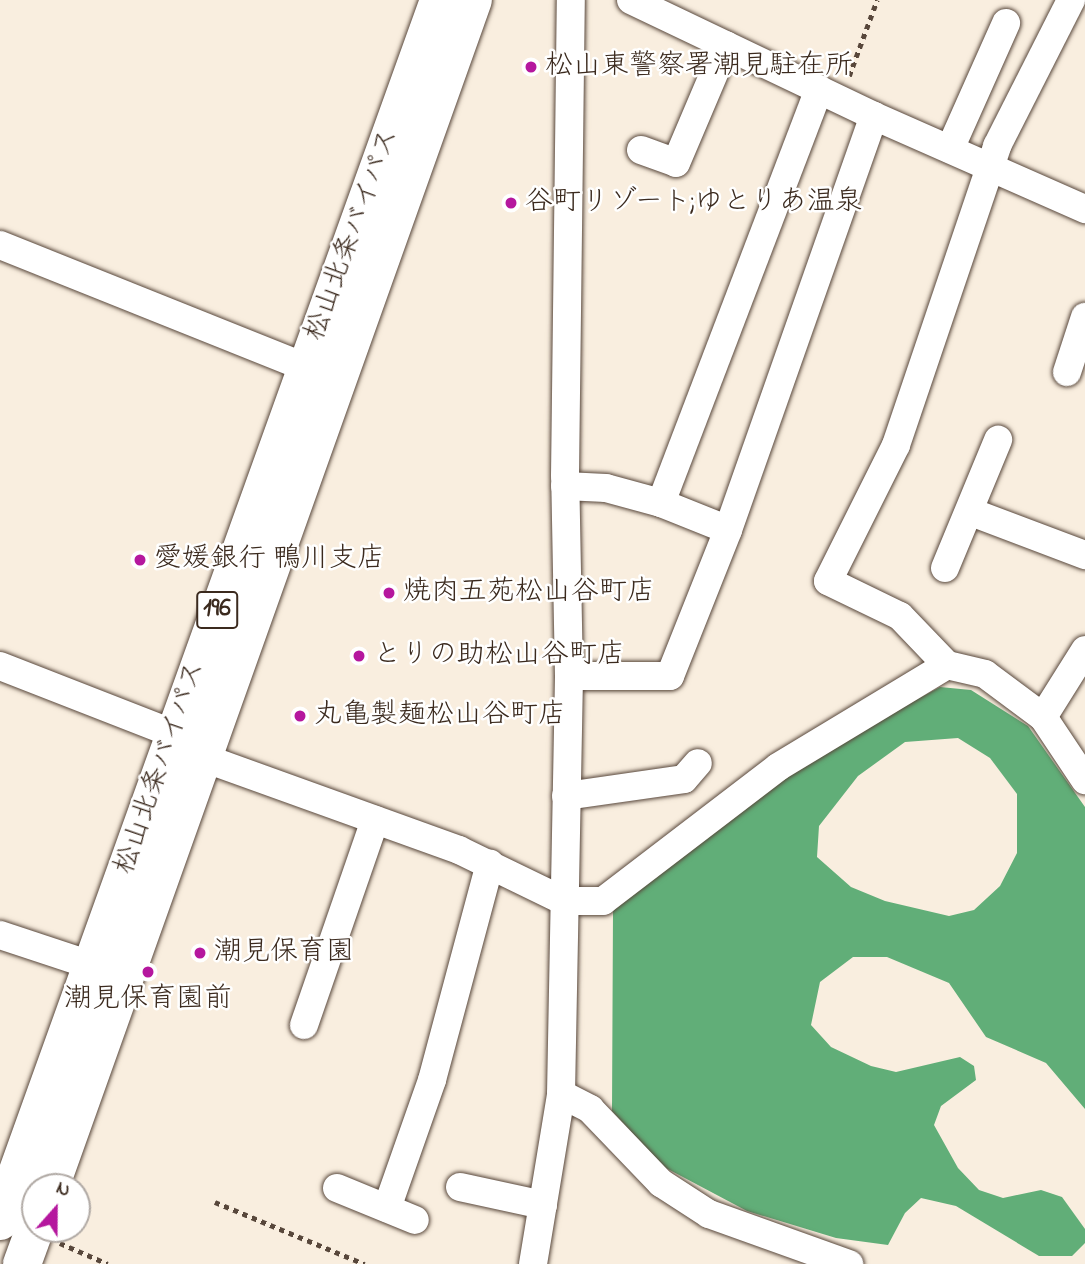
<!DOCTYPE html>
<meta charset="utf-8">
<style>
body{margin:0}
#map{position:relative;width:1085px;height:1264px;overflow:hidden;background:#f9eedf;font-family:"Indie Flower","Klee One",sans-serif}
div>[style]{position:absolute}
.forest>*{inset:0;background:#61ae78}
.path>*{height:4.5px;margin-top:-2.25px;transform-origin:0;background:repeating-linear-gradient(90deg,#58473b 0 5px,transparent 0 10px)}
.roads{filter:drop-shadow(0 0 2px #58473b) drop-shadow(0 0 2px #58473b)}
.minor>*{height:28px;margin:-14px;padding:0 14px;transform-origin:14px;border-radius:14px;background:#fff}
.highway>*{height:38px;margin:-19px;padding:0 19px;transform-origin:19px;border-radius:19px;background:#fff}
.dots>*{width:19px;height:19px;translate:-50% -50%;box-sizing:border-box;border:4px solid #fff;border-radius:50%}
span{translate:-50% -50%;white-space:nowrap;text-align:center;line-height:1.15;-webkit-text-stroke:5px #fff;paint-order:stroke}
.shield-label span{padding:2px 5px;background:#fff;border:2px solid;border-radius:5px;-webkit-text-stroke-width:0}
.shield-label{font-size:26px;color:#3b2a1e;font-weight:700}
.poi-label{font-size:28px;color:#3b2a1e}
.left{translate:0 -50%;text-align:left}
.street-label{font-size:28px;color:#3b2a1e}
.north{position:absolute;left:21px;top:1173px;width:70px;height:70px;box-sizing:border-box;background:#fff;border:2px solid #b1aaa5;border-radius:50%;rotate:21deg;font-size:19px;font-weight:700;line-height:28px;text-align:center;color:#3b2a1e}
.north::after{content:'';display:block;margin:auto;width:24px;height:32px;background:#b5179e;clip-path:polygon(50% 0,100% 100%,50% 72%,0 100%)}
</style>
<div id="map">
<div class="forest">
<div style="clip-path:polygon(evenodd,940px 687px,971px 690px,1028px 726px,1085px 807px,1085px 1109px,1046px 1063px,986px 1037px,949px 983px,887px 957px,853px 957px,820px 982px,811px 1025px,831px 1047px,871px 1066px,896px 1072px,960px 1057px,974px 1066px,976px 1080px,941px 1106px,934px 1125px,958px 1168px,979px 1190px,1003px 1198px,1041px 1190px,1062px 1197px,1085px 1229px,1085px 1243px,1072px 1256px,1039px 1256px,956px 1206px,921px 1198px,905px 1213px,888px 1245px,836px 1238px,747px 1211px,664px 1167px,612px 1111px,613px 911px,701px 839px,786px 777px,842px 740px,940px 687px,958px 738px,990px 758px,1017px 794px,1017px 853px,1000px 886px,974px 910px,949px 916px,885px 901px,851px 887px,817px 857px,819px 826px,858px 776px,905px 742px,958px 738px)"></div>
</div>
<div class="path">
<div style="left:849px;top:76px;width:81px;rotate:-69.8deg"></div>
<div style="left:215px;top:1202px;width:162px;rotate:22.5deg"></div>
<div style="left:60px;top:1243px;width:52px;rotate:23.6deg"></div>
</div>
<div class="roads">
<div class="minor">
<div style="left:631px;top:0;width:269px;rotate:25.5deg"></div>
<div style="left:874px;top:116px;width:231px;rotate:23.8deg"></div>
<div style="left:950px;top:149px;width:138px;rotate:-66deg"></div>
<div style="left:641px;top:150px;width:37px;rotate:20deg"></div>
<div style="left:676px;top:163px;width:128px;rotate:-67deg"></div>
<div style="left:0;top:245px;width:348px;rotate:21.8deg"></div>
<div style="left:1067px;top:372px;width:58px;rotate:-71.9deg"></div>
<div style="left:565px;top:486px;width:41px;rotate:2.8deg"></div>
<div style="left:606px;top:488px;width:57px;rotate:15.3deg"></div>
<div style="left:661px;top:503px;width:72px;rotate:21.9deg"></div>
<div style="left:661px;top:503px;width:443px;rotate:-69.1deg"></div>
<div style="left:971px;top:512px;width:122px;rotate:20.7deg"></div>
<div style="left:945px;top:568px;width:139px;rotate:-67.5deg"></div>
<div style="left:947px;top:665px;width:68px;rotate:-133.8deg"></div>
<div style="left:900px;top:616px;width:80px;rotate:-154.1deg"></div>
<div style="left:828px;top:581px;width:152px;rotate:-63.4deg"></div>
<div style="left:896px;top:445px;width:316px;rotate:-71.3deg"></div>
<div style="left:997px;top:146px;width:164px;rotate:-63.1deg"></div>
<div style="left:0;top:666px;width:185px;rotate:21.3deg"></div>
<div style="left:172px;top:733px;width:38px;rotate:40deg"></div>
<div style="left:201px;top:757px;width:274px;rotate:19.8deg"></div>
<div style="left:459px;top:850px;width:117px;rotate:25.9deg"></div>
<div style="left:564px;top:901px;width:39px"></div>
<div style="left:603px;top:901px;width:220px;rotate:-37.4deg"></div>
<div style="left:778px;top:767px;width:197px;rotate:-31.1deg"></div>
<div style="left:947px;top:665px;width:39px;rotate:13deg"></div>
<div style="left:985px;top:674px;width:72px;rotate:36.6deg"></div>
<div style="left:1043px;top:717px;width:79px;rotate:-57.9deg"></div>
<div style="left:569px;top:676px;width:101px"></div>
<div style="left:670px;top:676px;width:157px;rotate:-68.3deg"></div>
<div style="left:728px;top:530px;width:439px;rotate:-70.6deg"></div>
<div style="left:1043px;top:717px;width:76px;rotate:56.3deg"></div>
<div style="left:566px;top:796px;width:119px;rotate:-8.2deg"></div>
<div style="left:684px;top:779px;width:21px;rotate:-49deg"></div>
<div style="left:0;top:935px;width:115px;rotate:18.3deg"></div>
<div style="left:304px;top:1025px;width:217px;rotate:-70.9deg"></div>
<div style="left:561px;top:1094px;width:33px;rotate:27deg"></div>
<div style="left:590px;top:1109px;width:103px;rotate:46.2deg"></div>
<div style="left:661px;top:1183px;width:57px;rotate:32.9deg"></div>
<div style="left:709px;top:1214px;width:149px;rotate:19.7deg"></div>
<div style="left:460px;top:1187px;width:85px;rotate:12.2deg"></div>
<div style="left:337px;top:1188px;width:84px;rotate:22.3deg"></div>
<div style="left:387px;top:1208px;width:136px;rotate:-70.6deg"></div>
<div style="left:432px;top:1080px;width:224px;rotate:-75deg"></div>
<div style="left:533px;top:1264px;width:172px;rotate:-80.6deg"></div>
<div style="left:561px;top:1094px;width:418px;rotate:-88.9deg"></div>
<div style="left:569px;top:676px;width:200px;rotate:-91.1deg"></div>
<div style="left:565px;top:476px;width:476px;rotate:-89.3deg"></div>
</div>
<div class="highway">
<div style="left:50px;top:1187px;width:1260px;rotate:-70.39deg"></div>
<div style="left:0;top:1221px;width:1298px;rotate:-70.22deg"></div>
<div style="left:22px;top:1264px;width:38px;rotate:-70deg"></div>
</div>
</div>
<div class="dots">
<div style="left:531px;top:67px;background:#b5179e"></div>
<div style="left:511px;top:203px;background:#b5179e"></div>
<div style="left:140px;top:560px;background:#b5179e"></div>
<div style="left:389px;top:593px;background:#b5179e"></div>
<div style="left:359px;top:656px;background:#b5179e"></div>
<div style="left:300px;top:716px;background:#b5179e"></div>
<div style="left:200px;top:953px;background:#b5179e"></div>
<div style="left:148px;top:972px;background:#b5179e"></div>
</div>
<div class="shield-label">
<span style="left:217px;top:610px">196</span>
</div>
<div class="poi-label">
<span class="left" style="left:545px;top:67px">松山東警察署潮見駐在所</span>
<span class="left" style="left:525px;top:203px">谷町リゾート;ゆとりあ温泉</span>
<span class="left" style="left:154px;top:560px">愛媛銀行 鴨川支店</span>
<span class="left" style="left:403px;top:593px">焼肉五苑松山谷町店</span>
<span class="left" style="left:373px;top:656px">とりの助松山谷町店</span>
<span class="left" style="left:314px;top:716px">丸亀製麺松山谷町店</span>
<span class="left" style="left:214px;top:953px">潮見保育園</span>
<span style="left:148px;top:1000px">潮見保育園前</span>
</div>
<div class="street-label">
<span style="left:353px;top:235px;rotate:-70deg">松山北条バイパス</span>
<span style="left:161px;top:768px;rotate:-71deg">松山北条バイパス</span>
</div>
<div class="north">N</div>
</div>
